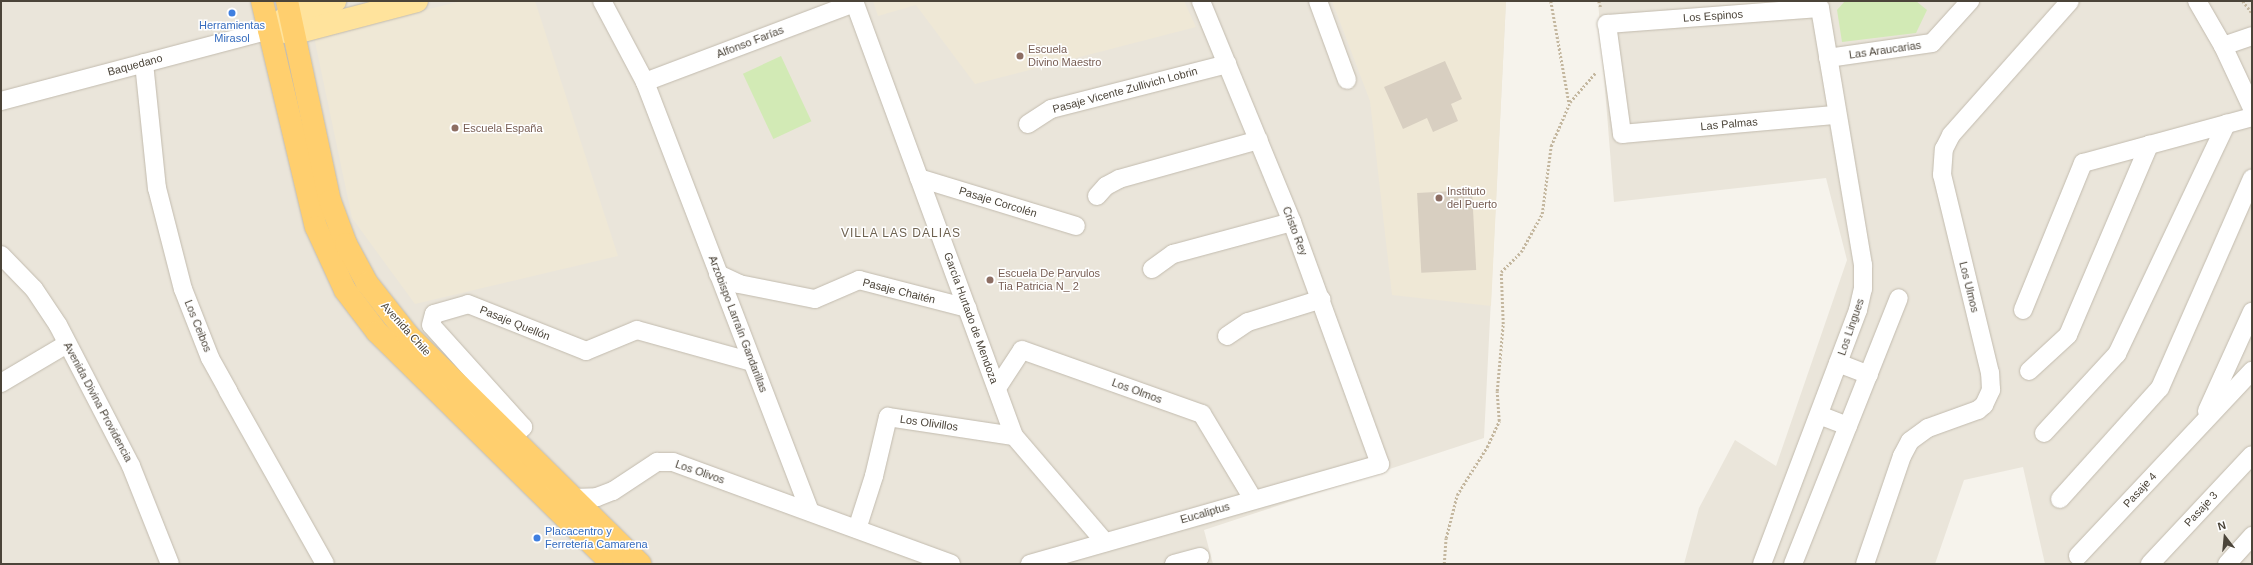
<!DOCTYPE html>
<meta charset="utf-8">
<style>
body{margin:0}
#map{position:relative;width:2253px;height:565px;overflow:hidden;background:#f6f3ec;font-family:Helvetica,sans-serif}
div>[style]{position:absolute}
.residential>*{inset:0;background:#eae5da}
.education>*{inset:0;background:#efe8d6}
.green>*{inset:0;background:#d2eab5;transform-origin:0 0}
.building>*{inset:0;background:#d8cfc1;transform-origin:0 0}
.path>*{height:2.5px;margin-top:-1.25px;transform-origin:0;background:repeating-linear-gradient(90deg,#c4b79f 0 2px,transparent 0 4px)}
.roads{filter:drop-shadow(0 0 1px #c2bbae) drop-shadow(0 0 1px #c2bbae)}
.minor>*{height:18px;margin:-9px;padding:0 9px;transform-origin:9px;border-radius:9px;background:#fff}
.major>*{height:22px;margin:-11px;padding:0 11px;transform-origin:11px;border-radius:11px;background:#ffe39c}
.highway>*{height:22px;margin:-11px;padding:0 11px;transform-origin:11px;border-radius:11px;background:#ffcf6e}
.dots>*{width:11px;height:11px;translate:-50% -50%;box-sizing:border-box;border:2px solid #fff;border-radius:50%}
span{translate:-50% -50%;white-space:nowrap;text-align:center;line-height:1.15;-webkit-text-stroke:3px #fff;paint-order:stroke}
.street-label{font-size:11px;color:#4b4439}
.shop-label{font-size:11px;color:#366cbe}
.left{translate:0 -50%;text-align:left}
.education-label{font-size:11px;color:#785e54}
.neighbourhood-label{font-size:12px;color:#6e6250;letter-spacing:1px}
.frame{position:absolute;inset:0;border:2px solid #4b4439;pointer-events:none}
.north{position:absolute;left:2205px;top:517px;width:40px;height:40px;-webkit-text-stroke:3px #fff;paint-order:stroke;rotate:344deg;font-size:11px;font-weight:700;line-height:16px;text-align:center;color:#4b4439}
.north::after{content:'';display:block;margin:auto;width:14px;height:18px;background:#4b4439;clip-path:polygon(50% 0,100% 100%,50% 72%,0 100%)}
</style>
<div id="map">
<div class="residential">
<div style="clip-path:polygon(1px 1px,1506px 1px,1484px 438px,1204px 530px,1213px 564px,1px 564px)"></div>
<div style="clip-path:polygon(1598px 1px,2252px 1px,2252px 564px,2045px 564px,2023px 467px,1964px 480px,1935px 564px,1684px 564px,1699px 508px,1735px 440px,1776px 466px,1847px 260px,1826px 178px,1614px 202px)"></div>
</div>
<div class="education">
<div style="clip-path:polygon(462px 1px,535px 1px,618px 256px,415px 304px,352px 218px,314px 37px)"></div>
<div style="clip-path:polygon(873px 1px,1184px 1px,1196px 27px,975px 84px,916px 5px,878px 16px)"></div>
<div style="clip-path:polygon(1332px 1px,1506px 1px,1491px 306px,1392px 295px,1370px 101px)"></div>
</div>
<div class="green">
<div style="clip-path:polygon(1845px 1px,1916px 1px,1927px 10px,1916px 33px,1842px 42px,1837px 10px)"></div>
<div style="left:781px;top:56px;width:72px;height:42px;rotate:65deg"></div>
</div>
<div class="building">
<div style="clip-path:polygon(1445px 61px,1462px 99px,1451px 104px,1458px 121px,1433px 132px,1427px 118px,1403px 129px,1384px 87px)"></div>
<div style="left:1472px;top:190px;width:80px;height:55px;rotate:87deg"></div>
</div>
<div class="path">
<div style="left:1551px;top:1px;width:103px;rotate:79.9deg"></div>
<div style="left:1599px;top:1px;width:7px;rotate:74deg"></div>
<div style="left:2243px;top:1px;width:15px;rotate:53deg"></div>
<div style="left:1444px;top:564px;width:26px;rotate:-86deg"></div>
<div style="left:1446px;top:538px;width:44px;rotate:-75.7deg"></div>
<div style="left:1457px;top:495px;width:57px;rotate:-58deg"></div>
<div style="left:1487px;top:447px;width:29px;rotate:-65deg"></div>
<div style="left:1499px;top:421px;width:30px;rotate:-94deg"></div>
<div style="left:1497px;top:391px;width:67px;rotate:-84.9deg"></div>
<div style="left:1503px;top:324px;width:52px;rotate:-92.2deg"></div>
<div style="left:1501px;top:272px;width:28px;rotate:-45deg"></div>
<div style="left:1521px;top:252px;width:43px;rotate:-61.1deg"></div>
<div style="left:1542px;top:214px;width:69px;rotate:-82.5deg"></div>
<div style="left:1551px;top:146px;width:48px;rotate:-66.6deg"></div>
<div style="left:1570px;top:102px;width:40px;rotate:-49deg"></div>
</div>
<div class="roads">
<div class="minor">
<div style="left:602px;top:1px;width:92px;rotate:62deg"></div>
<div style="left:645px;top:82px;width:458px;rotate:69deg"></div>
<div style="left:854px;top:1px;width:463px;rotate:69.8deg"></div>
<div style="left:1014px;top:436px;width:140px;rotate:49.4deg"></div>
<div style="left:1318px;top:1px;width:84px;rotate:69.8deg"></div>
<div style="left:2197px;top:1px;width:52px;rotate:60deg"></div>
<div style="left:2223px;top:46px;width:68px;rotate:64.9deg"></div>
<div style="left:1820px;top:8px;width:214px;rotate:175.7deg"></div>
<div style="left:1607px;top:24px;width:111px;rotate:82.2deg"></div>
<div style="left:1622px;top:134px;width:215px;rotate:-5.1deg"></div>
<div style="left:2223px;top:46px;width:31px;rotate:-19deg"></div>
<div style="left:1828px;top:58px;width:105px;rotate:-8.2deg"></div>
<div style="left:1932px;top:43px;width:57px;rotate:-47.9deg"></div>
<div style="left:144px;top:63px;width:126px;rotate:84.1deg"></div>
<div style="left:157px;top:188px;width:104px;rotate:75.6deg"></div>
<div style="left:183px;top:289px;width:74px;rotate:68.6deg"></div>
<div style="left:210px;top:358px;width:38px;rotate:61deg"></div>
<div style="left:228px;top:391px;width:198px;rotate:60.7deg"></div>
<div style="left:645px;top:82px;width:223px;rotate:-20.7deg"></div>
<div style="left:1px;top:101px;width:277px;rotate:-14.8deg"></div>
<div style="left:1028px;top:124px;width:27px;rotate:-33deg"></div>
<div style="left:1051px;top:109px;width:182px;rotate:-14.3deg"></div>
<div style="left:919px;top:178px;width:164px;rotate:17deg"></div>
<div style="left:1097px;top:196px;width:13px;rotate:-48deg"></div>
<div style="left:1106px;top:186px;width:15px;rotate:-28deg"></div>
<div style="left:1119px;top:179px;width:145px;rotate:-15.6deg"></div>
<div style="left:1px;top:255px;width:47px;rotate:45.9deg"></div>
<div style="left:34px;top:289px;width:43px;rotate:56.3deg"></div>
<div style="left:58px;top:325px;width:159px;rotate:62.6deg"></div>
<div style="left:131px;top:466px;width:105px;rotate:68.3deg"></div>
<div style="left:1152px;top:269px;width:26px;rotate:-36deg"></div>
<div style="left:1173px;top:254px;width:123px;rotate:-15.1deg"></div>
<div style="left:718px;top:274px;width:23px;rotate:25deg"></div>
<div style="left:739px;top:284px;width:77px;rotate:11.2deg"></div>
<div style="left:815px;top:299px;width:48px;rotate:-23.4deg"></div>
<div style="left:859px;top:280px;width:112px;rotate:14.5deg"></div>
<div style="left:2023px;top:310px;width:159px;rotate:-67.8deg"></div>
<div style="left:2083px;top:163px;width:175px;rotate:-15.2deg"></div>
<div style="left:1227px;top:336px;width:25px;rotate:-34deg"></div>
<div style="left:1248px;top:322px;width:77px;rotate:-17.3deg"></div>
<div style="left:1838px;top:363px;width:33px;rotate:21deg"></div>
<div style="left:2029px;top:371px;width:53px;rotate:-42.7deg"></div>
<div style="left:2068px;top:335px;width:207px;rotate:-66.9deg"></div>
<div style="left:1px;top:383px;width:77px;rotate:-30.6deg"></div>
<div style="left:997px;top:388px;width:45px;rotate:-56.7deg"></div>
<div style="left:1022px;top:350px;width:191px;rotate:19.6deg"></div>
<div style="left:1202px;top:414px;width:99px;rotate:59deg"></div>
<div style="left:2207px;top:411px;width:109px;rotate:-65.6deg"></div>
<div style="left:1819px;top:415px;width:31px;rotate:21deg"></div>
<div style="left:2044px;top:433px;width:108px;rotate:-47.3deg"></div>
<div style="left:2117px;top:354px;width:255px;rotate:-64.6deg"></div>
<div style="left:512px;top:437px;width:15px;rotate:-42deg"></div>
<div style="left:523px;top:427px;width:137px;rotate:-132deg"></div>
<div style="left:431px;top:325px;width:11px;rotate:-75deg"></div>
<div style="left:434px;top:314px;width:35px;rotate:-16deg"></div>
<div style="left:468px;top:304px;width:127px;rotate:21.7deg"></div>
<div style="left:586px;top:351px;width:55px;rotate:-22.4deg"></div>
<div style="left:637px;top:330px;width:119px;rotate:15.5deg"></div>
<div style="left:573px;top:498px;width:24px;rotate:-2deg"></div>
<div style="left:597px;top:497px;width:17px;rotate:-21deg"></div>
<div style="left:613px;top:491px;width:53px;rotate:-33.4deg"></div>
<div style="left:657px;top:462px;width:16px"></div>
<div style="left:673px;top:462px;width:296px;rotate:20.1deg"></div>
<div style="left:2060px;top:499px;width:149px;rotate:-48deg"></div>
<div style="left:2160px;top:388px;width:229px;rotate:-66.3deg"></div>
<div style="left:857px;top:529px;width:56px;rotate:-72.2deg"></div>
<div style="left:874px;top:476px;width:61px;rotate:-76.7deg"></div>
<div style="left:888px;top:417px;width:127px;rotate:8.6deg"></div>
<div style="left:2078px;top:556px;width:254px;rotate:-46.8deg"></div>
<div style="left:1030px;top:564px;width:364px;rotate:-15.9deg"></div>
<div style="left:1380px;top:464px;width:258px;rotate:-110deg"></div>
<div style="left:1292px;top:222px;width:239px;rotate:-112.4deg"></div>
<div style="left:1174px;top:564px;width:27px;rotate:-15deg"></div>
<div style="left:1762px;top:564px;width:272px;rotate:-69.3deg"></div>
<div style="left:1858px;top:310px;width:22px;rotate:-77deg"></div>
<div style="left:1863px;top:289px;width:24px;rotate:-90deg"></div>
<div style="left:1863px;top:265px;width:261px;rotate:-99.5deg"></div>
<div style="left:1793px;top:564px;width:286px;rotate:-68.3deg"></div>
<div style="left:1865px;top:564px;width:114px;rotate:-71.1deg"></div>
<div style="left:1902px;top:456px;width:17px;rotate:-62deg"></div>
<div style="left:1910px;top:441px;width:22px;rotate:-36deg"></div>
<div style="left:1928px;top:428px;width:53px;rotate:-19.8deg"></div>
<div style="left:1978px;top:410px;width:8px;rotate:-40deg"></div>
<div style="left:1984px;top:405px;width:17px;rotate:-65deg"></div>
<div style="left:1991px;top:390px;width:17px;rotate:-93deg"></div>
<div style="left:1990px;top:373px;width:204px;rotate:-103.6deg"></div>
<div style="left:1942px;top:175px;width:26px;rotate:-86deg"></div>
<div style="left:1944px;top:149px;width:16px;rotate:-63deg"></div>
<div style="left:1951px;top:135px;width:179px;rotate:-48.4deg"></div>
<div style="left:2150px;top:564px;width:149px;rotate:-46.9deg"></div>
<div style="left:2227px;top:564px;width:38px;rotate:-48deg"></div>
</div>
<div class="major">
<div style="left:275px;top:26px;width:21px;rotate:-39deg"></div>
<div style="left:291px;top:13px;width:46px;rotate:-15.3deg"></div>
<div style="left:269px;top:30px;width:26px;rotate:7deg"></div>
<div style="left:295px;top:33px;width:126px;rotate:-14.7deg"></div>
</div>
<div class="highway">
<div style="left:262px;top:1px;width:232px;rotate:76.6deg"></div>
<div style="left:316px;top:227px;width:69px;rotate:65.3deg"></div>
<div style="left:345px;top:290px;width:53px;rotate:52.7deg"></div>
<div style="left:377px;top:332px;width:330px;rotate:44.6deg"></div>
<div style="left:287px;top:1px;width:205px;rotate:77.9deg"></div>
<div style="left:330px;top:201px;width:46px;rotate:69.6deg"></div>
<div style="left:346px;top:244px;width:44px;rotate:61.7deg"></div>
<div style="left:367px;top:283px;width:66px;rotate:51.7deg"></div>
<div style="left:408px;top:335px;width:326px;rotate:44.6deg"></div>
</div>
</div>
<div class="dots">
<div style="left:232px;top:13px;background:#3f7fe0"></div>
<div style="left:1020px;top:56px;background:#8d6e63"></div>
<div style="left:455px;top:128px;background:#8d6e63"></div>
<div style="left:1439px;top:198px;background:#8d6e63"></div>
<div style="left:990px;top:280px;background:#8d6e63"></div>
<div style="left:537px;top:538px;background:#3f7fe0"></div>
</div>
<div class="street-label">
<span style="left:1713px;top:16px;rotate:-4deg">Los Espinos</span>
<span style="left:750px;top:42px;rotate:-21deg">Alfonso Farías</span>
<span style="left:1885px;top:50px;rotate:-8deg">Las Araucarias</span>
<span style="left:135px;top:65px;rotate:-15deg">Baquedano</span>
<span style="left:1125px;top:90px;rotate:-15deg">Pasaje Vicente Zullivich Lobrin</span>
<span style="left:1729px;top:124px;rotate:-5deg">Las Palmas</span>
<span style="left:998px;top:202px;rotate:17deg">Pasaje Corcolén</span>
<span style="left:1295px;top:231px;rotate:69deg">Cristo Rey</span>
<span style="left:1969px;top:287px;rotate:76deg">Los Ulmos</span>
<span style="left:899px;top:291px;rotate:14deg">Pasaje Chaitén</span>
<span style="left:971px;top:318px;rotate:70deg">García Hurtado de Mendoza</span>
<span style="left:515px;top:323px;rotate:22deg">Pasaje Quellón</span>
<span style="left:738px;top:324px;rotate:69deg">Arzobispo Larraín Gandarillas</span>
<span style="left:198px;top:326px;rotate:68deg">Los Ceibos</span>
<span style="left:1851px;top:327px;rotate:-71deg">Los Lingues</span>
<span style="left:406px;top:329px;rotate:48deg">Avenida Chile</span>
<span style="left:1137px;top:391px;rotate:20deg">Los Olmos</span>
<span style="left:98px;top:402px;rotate:62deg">Avenida Divina Providencia</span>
<span style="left:929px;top:423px;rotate:8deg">Los Olivillos</span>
<span style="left:700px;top:472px;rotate:19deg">Los Olivos</span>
<span style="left:2140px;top:490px;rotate:-47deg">Pasaje 4</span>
<span style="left:2201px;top:509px;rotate:-47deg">Pasaje 3</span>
<span style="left:1205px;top:513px;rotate:-16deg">Eucaliptus</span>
</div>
<div class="shop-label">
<span style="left:232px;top:32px">Herramientas<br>Mirasol</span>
<span class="left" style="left:545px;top:538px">Placacentro y<br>Ferretería Camarena</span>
</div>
<div class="education-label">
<span class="left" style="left:1028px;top:56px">Escuela<br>Divino Maestro</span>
<span class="left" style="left:463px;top:128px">Escuela España</span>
<span class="left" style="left:1447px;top:198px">Instituto<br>del Puerto</span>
<span class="left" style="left:998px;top:280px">Escuela De Parvulos<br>Tia Patricia N_ 2</span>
</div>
<div class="neighbourhood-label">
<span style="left:901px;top:234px">VILLA LAS DALIAS</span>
</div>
<div class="frame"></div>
<div class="north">N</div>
</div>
